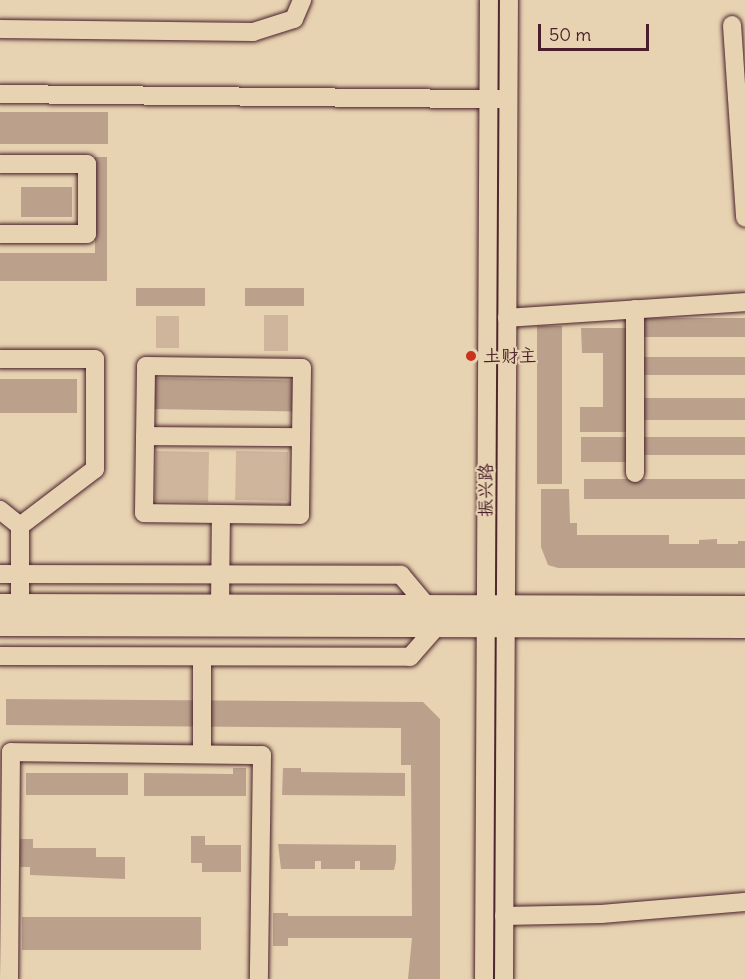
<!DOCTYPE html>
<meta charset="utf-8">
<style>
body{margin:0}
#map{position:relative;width:745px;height:979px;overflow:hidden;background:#e7d3b1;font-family:Delius,"LXGW WenKai TC",sans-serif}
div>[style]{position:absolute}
.green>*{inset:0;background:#ceb59b;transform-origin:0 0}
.building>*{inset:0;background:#bba18c;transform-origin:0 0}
.roads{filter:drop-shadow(0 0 2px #4a1f2b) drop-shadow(0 0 2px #4a1f2b)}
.minor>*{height:18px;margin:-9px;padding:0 9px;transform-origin:9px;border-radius:9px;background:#e7d3b1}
.major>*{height:22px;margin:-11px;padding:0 11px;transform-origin:11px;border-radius:11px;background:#e7d3b1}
.dots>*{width:16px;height:16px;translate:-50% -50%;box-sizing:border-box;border:3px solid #e7d3b1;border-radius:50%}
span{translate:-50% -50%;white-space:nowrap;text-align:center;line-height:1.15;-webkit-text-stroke:4.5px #e7d3b1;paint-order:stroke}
.poi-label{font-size:18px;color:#4a1f2b}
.left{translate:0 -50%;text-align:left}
.street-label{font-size:18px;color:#4a1f2b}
.scale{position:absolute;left:538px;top:24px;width:111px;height:27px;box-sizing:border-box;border:3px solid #4a1f2b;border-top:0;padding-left:8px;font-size:18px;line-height:21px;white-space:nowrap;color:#4a1f2b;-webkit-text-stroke:4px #e7d3b1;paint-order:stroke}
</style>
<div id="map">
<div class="green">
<div style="left:264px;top:315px;width:24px;height:36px"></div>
<div style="left:156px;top:316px;width:23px;height:32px"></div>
<div style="left:156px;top:451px;width:53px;height:50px;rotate:1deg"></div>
<div style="left:236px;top:451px;width:52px;height:49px;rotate:1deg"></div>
</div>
<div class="building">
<div style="left:0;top:112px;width:108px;height:32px"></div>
<div style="clip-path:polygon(95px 157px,107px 157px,107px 281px,0 281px,0 253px,95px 253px)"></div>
<div style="left:21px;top:187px;width:51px;height:30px"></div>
<div style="left:205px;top:288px;width:18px;height:69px;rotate:90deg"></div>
<div style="left:245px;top:288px;width:59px;height:18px"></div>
<div style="left:745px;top:318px;width:19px;height:103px;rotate:90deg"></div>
<div style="left:537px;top:326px;width:25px;height:158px"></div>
<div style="clip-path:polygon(581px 328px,628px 328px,628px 432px,580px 432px,580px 407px,603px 407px,603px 353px,582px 353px)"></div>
<div style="left:745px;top:357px;width:18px;height:103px;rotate:90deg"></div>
<div style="left:151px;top:378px;width:145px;height:31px;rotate:1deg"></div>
<div style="left:0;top:379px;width:77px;height:34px"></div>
<div style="left:745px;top:398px;width:22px;height:103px;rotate:90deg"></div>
<div style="left:581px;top:437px;width:47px;height:25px"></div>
<div style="left:745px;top:437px;width:18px;height:103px;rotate:90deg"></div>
<div style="left:584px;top:479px;width:161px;height:20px"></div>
<div style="clip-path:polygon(541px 489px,569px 489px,570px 523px,577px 523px,577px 535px,669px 535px,669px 544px,699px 544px,699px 540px,717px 539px,717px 544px,738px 544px,738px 541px,745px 541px,745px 568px,558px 568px,548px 565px,541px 547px)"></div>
<div style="clip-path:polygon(6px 699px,423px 702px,440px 719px,440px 979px,408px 979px,412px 938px,288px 938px,288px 946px,273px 946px,273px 913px,288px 913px,288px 916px,412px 916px,411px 765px,401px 765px,401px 728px,6px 725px)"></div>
<div style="clip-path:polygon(233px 768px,246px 768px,246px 796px,144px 796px,144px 773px,233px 774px)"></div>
<div style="clip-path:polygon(283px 768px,301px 768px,301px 772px,405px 773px,405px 796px,282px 795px)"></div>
<div style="left:26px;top:773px;width:102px;height:22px"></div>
<div style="clip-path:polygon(191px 836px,205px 836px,205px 845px,241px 845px,241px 872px,202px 872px,202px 863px,191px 863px)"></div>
<div style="clip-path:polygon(20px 839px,33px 839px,33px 848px,96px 848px,96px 857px,125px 857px,125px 879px,30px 875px,30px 867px,20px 867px)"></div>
<div style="clip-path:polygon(278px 844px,396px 845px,396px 861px,394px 870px,360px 870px,360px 861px,355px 861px,355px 869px,321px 869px,321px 861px,315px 861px,315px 869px,281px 869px)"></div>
<div style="left:22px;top:917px;width:179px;height:33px"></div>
</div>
<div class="roads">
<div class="minor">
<div style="left:732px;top:25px;width:193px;rotate:86.1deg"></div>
<div style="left:0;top:29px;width:253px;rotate:0.7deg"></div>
<div style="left:253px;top:32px;width:43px;rotate:-17.6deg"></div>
<div style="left:294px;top:19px;width:21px;rotate:-67deg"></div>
<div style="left:0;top:94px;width:499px;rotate:0.6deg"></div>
<div style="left:0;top:164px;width:87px"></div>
<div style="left:87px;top:164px;width:70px;rotate:90deg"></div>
<div style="left:87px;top:234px;width:87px;rotate:180deg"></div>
<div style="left:635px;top:309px;width:164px;rotate:90deg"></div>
<div style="left:507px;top:318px;width:239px;rotate:-3.8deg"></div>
<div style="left:0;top:359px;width:95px"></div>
<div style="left:95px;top:359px;width:110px;rotate:90deg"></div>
<div style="left:95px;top:469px;width:94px;rotate:142.8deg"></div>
<div style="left:20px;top:526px;width:26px;rotate:-141deg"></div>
<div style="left:146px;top:366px;width:156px;rotate:0.7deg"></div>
<div style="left:302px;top:368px;width:147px;rotate:90.8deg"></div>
<div style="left:300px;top:515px;width:156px;rotate:-179.3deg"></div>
<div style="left:144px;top:513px;width:147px;rotate:-89.2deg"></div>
<div style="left:145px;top:436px;width:156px;rotate:0.4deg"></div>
<div style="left:0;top:574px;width:401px;rotate:0.1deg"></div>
<div style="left:401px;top:575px;width:40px;rotate:50deg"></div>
<div style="left:20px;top:605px;width:79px;rotate:-90deg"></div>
<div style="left:220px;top:605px;width:91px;rotate:-89.4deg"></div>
<div style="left:0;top:656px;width:410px;rotate:0.1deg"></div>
<div style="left:410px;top:657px;width:41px;rotate:-48.9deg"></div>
<div style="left:202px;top:754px;width:97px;rotate:-90deg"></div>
<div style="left:504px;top:916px;width:97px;rotate:-1.2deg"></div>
<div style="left:601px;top:914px;width:144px;rotate:-4.8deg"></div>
<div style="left:9px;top:979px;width:227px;rotate:-89.5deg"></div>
<div style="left:11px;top:752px;width:251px;rotate:0.7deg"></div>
<div style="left:262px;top:755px;width:224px;rotate:90.8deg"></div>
<div style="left:484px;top:979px;width:979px;rotate:-89.71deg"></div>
<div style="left:504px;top:979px;width:979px;rotate:-89.71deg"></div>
</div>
<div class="major">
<div style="left:0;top:605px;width:745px;rotate:0.15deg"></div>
<div style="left:0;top:625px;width:745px;rotate:0.15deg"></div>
</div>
</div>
<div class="dots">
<div style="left:471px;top:356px;background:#c8321e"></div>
</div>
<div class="poi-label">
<span class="left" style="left:483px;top:356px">土财主</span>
</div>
<div class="street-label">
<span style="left:486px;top:490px;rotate:-90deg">振兴路</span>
</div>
<div class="scale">50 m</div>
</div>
